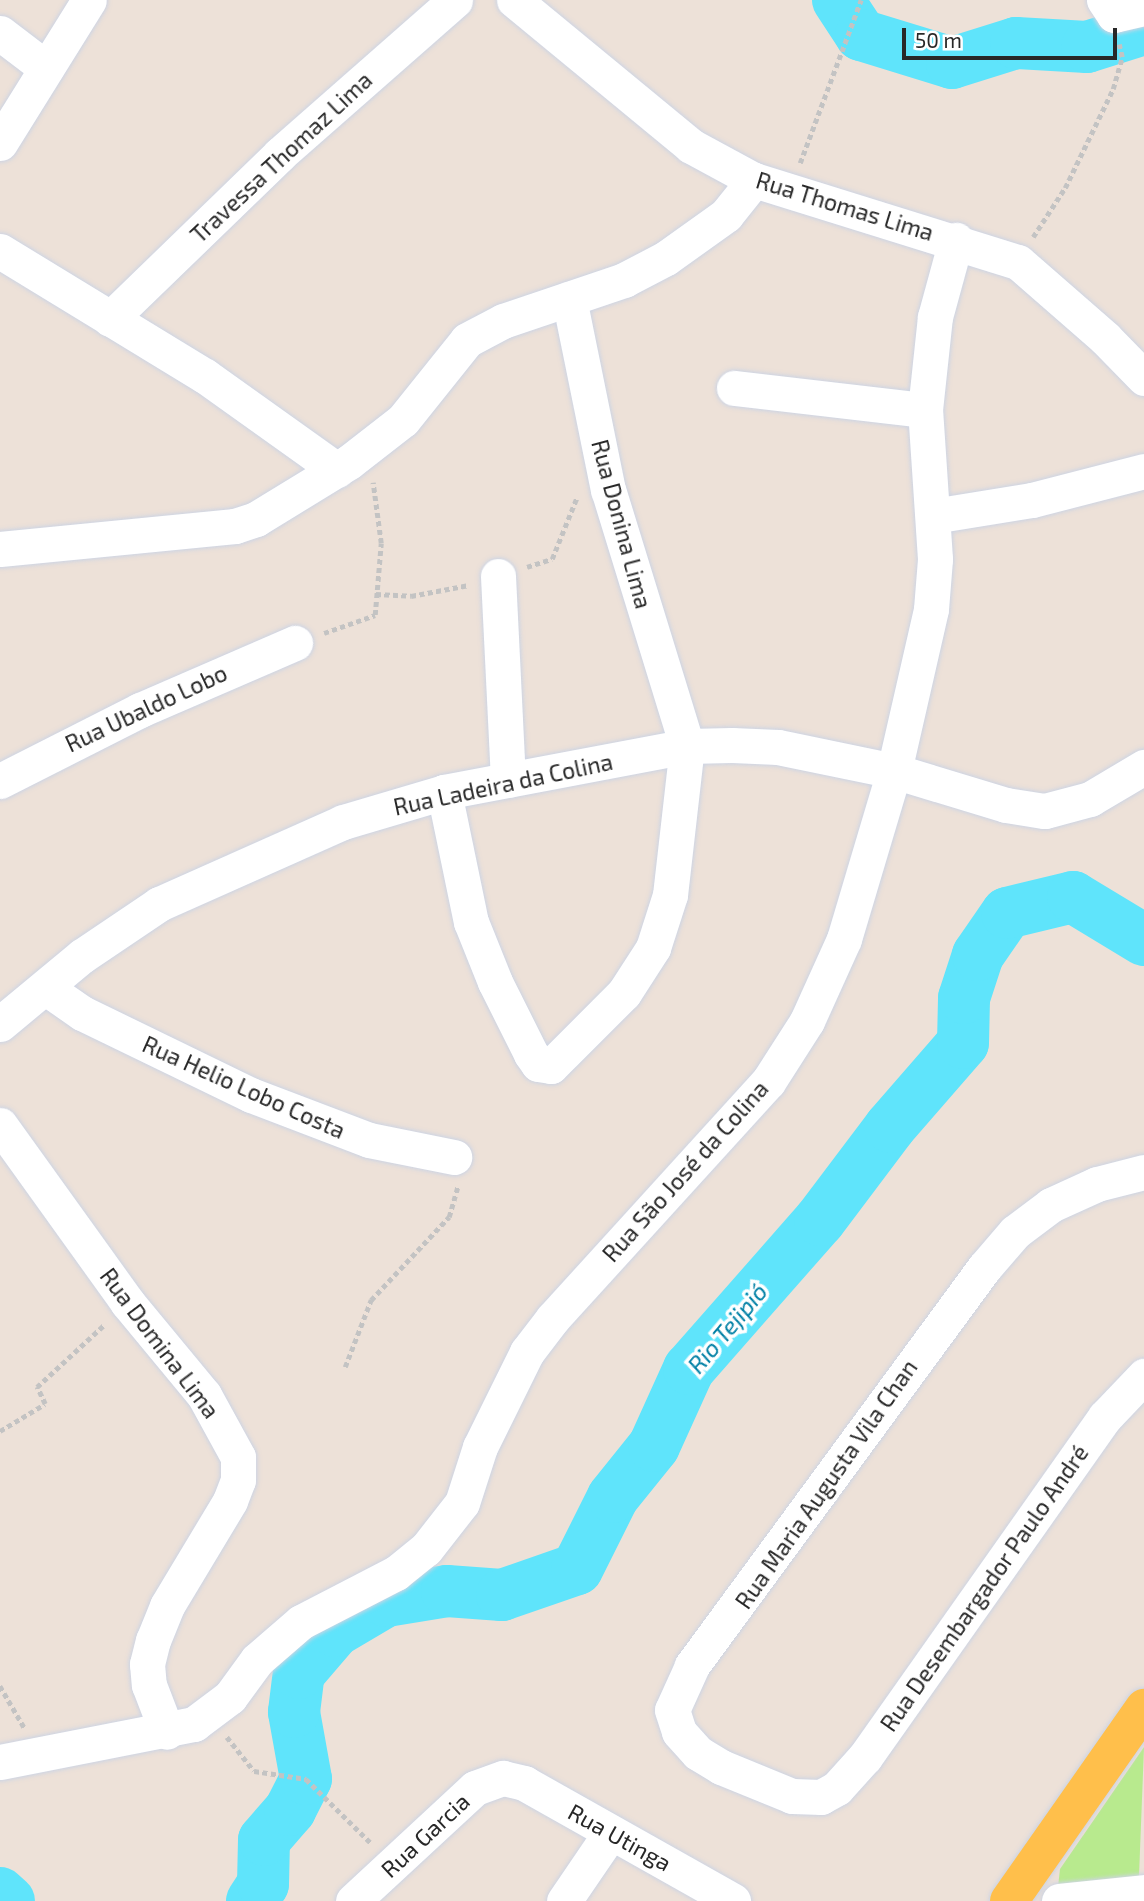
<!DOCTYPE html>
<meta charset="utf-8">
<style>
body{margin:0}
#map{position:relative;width:1144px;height:1901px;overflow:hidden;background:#ede1d8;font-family:"Exo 2",sans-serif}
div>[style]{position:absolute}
.green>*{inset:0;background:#b8ea8e}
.river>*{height:52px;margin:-26px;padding:0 26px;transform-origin:26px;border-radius:26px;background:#5fe4fb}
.path>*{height:4.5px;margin-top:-2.25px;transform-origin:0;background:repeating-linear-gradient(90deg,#c3c3c3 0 5px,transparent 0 8.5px)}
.roads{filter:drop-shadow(0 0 2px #cdd4e3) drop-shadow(0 0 2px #cdd4e3)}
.minor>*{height:35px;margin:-17.5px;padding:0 17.5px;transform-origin:17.5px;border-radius:17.5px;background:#fff}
.major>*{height:38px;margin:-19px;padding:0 19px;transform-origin:19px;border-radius:19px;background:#ffbf4b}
span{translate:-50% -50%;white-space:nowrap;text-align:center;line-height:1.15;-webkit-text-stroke:7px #fff;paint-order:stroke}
.street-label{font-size:23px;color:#282828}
.water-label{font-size:24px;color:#0080a5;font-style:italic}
.scale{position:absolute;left:902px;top:28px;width:215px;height:32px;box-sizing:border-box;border:4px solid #282828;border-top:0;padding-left:9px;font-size:21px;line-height:24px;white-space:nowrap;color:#282828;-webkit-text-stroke:5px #fff;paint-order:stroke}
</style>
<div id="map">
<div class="green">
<div style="clip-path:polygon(1144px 1747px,1139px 1876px,1058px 1887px,1060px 1869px)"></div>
</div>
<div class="river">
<div style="left:838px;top:0;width:42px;rotate:56.7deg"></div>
<div style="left:861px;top:35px;width:95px;rotate:17.1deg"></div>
<div style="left:952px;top:63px;width:67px;rotate:-17.4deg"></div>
<div style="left:1016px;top:43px;width:71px;rotate:3.2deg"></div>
<div style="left:1087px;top:47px;width:60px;rotate:-17.5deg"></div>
<div style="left:0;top:1893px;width:12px;rotate:42deg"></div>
<div style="left:252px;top:1901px;width:20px;rotate:-57deg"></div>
<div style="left:263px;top:1884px;width:44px;rotate:-88.7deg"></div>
<div style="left:264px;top:1840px;width:40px;rotate:-49deg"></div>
<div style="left:290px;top:1810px;width:35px;rotate:-63deg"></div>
<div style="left:306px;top:1779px;width:68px;rotate:-100.2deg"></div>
<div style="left:294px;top:1712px;width:39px;rotate:-83deg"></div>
<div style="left:299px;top:1673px;width:55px;rotate:-49.4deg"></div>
<div style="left:335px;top:1631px;width:59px;rotate:-30.5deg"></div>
<div style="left:386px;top:1601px;width:62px;rotate:-9.3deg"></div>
<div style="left:447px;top:1591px;width:55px;rotate:4.2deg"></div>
<div style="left:502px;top:1595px;width:79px;rotate:-19.1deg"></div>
<div style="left:577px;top:1569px;width:80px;rotate:-63.4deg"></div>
<div style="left:613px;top:1497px;width:65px;rotate:-51.2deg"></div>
<div style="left:654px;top:1446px;width:85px;rotate:-65.6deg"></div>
<div style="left:689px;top:1369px;width:198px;rotate:-48.7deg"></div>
<div style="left:820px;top:1220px;width:116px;rotate:-53deg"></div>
<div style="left:890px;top:1127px;width:111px;rotate:-49deg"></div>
<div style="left:963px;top:1043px;width:45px;rotate:-88.7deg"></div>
<div style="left:964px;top:998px;width:45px;rotate:-72deg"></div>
<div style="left:978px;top:955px;width:51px;rotate:-55.4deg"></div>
<div style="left:1007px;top:913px;width:68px;rotate:-13.6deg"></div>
<div style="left:1073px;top:897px;width:83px;rotate:31.2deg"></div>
</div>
<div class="path">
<div style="left:800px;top:163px;width:174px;rotate:-69.5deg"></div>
<div style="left:1033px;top:237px;width:59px;rotate:-56.9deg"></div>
<div style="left:1065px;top:188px;width:110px;rotate:-64.1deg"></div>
<div style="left:1113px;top:89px;width:33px;rotate:-74deg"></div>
<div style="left:1122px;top:57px;width:13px;rotate:-103deg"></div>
<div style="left:527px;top:567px;width:26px;rotate:-18deg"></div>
<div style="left:552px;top:559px;width:67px;rotate:-68deg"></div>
<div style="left:376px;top:594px;width:35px;rotate:3deg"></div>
<div style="left:411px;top:596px;width:59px;rotate:-10.7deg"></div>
<div style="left:324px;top:633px;width:54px;rotate:-19.4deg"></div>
<div style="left:375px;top:615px;width:72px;rotate:-85.2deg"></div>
<div style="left:381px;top:543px;width:61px;rotate:-97.6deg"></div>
<div style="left:345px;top:1367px;width:72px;rotate:-68.8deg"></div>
<div style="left:371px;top:1300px;width:114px;rotate:-46.8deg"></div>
<div style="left:449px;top:1217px;width:32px;rotate:-74deg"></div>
<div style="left:0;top:1431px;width:52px;rotate:-31deg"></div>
<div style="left:45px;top:1404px;width:19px;rotate:-115deg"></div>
<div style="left:37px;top:1387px;width:91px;rotate:-42.8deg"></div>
<div style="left:0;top:1686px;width:48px;rotate:59.7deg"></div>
<div style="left:227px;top:1737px;width:43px;rotate:51.5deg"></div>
<div style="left:254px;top:1771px;width:53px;rotate:8.7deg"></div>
<div style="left:306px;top:1779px;width:91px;rotate:44.6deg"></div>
</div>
<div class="roads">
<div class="minor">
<div style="left:514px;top:0;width:229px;rotate:39.5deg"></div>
<div style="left:691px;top:146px;width:72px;rotate:28.4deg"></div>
<div style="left:754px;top:180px;width:276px;rotate:17.3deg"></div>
<div style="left:1018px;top:262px;width:116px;rotate:41.1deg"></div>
<div style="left:1105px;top:338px;width:56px;rotate:45.7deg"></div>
<div style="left:1104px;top:0;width:18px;rotate:56deg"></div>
<div style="left:1114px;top:15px;width:31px;rotate:-13deg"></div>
<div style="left:0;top:33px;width:58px;rotate:37.3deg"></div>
<div style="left:0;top:143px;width:168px;rotate:-58.1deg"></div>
<div style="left:0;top:251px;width:240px;rotate:31.4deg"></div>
<div style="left:205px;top:376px;width:162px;rotate:35.5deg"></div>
<div style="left:110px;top:319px;width:237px;rotate:-44.1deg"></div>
<div style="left:280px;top:154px;width:233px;rotate:-41.3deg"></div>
<div style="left:734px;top:388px;width:192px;rotate:6.6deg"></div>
<div style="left:933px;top:516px;width:100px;rotate:-9.2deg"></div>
<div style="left:1032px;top:500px;width:116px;rotate:-14.5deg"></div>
<div style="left:0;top:549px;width:236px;rotate:-5.6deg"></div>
<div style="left:235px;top:526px;width:22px;rotate:-18deg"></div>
<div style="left:256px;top:519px;width:109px;rotate:-31.5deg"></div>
<div style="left:349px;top:462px;width:68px;rotate:-37.9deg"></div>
<div style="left:403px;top:420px;width:102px;rotate:-51.3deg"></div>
<div style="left:467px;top:340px;width:41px;rotate:-27.8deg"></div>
<div style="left:503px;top:321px;width:128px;rotate:-18.7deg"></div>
<div style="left:624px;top:280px;width:47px;rotate:-27.6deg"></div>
<div style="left:666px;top:258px;width:74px;rotate:-35.6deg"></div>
<div style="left:726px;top:215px;width:45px;rotate:-51.3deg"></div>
<div style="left:498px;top:576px;width:204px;rotate:87.2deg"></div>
<div style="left:0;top:781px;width:157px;rotate:-26.9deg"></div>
<div style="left:140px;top:710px;width:169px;rotate:-23.4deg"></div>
<div style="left:444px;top:792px;width:133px;rotate:78.3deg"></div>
<div style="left:471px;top:922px;width:65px;rotate:68.2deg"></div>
<div style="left:495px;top:982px;width:80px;rotate:63.4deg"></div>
<div style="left:531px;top:1054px;width:12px;rotate:55deg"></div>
<div style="left:538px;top:1064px;width:13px;rotate:9deg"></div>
<div style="left:551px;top:1066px;width:103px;rotate:-45deg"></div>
<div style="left:624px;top:993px;width:54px;rotate:-57.2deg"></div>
<div style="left:653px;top:948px;width:56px;rotate:-72.2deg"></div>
<div style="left:670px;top:895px;width:150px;rotate:-83.5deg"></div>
<div style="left:687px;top:746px;width:268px;rotate:-107.1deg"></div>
<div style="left:608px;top:490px;width:195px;rotate:-101.5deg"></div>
<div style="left:46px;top:988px;width:44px;rotate:34.8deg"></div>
<div style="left:82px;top:1013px;width:188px;rotate:25.9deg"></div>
<div style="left:251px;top:1095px;width:126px;rotate:20.9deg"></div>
<div style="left:369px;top:1140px;width:87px;rotate:11.3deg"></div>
<div style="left:0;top:1024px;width:107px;rotate:-39.7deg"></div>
<div style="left:82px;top:956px;width:93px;rotate:-34deg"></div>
<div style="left:159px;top:904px;width:201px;rotate:-24deg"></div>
<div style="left:343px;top:822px;width:105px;rotate:-16.5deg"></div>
<div style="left:444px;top:792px;width:247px;rotate:-10.7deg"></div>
<div style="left:687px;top:746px;width:45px;rotate:-1.3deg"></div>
<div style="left:732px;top:745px;width:46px;rotate:2.5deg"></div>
<div style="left:778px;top:747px;width:118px;rotate:11.7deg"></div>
<div style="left:894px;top:771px;width:117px;rotate:16.9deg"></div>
<div style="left:1006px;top:805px;width:39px;rotate:9deg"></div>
<div style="left:1045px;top:811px;width:47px;rotate:-14.9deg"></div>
<div style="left:1090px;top:799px;width:63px;rotate:-30.7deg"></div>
<div style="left:0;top:1125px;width:218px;rotate:54.3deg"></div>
<div style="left:127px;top:1302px;width:121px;rotate:50.4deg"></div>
<div style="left:204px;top:1395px;width:71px;rotate:61.3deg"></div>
<div style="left:238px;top:1457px;width:23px;rotate:90deg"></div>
<div style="left:238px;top:1480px;width:22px;rotate:111deg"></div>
<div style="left:230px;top:1501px;width:122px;rotate:121deg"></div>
<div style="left:167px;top:1606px;width:37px;rotate:112deg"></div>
<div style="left:153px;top:1640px;width:25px;rotate:104deg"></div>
<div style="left:147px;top:1664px;width:21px;rotate:85deg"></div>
<div style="left:149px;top:1685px;width:50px;rotate:69deg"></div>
<div style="left:1144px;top:1172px;width:49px;rotate:165.7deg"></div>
<div style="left:1097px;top:1184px;width:51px;rotate:155.5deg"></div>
<div style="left:1051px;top:1205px;width:45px;rotate:143.1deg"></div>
<div style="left:1015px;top:1232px;width:48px;rotate:130.7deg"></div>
<div style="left:984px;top:1268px;width:494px;rotate:126.3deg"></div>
<div style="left:692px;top:1666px;width:48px;rotate:114.4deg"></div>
<div style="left:672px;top:1710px;width:23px;rotate:72deg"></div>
<div style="left:679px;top:1732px;width:28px;rotate:48deg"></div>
<div style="left:698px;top:1753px;width:27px;rotate:31deg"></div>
<div style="left:721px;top:1767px;width:77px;rotate:22.2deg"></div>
<div style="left:792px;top:1796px;width:29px;rotate:2deg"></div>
<div style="left:821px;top:1797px;width:18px;rotate:-29deg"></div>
<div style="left:837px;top:1788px;width:42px;rotate:-47.9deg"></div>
<div style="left:865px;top:1757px;width:416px;rotate:-54.8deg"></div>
<div style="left:1105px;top:1417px;width:57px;rotate:-46.4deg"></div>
<div style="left:0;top:1762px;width:198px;rotate:-11.1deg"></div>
<div style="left:194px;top:1724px;width:45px;rotate:-36.9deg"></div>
<div style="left:230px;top:1697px;width:46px;rotate:-53.9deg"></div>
<div style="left:257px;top:1660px;width:58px;rotate:-40.8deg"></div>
<div style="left:301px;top:1622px;width:107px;rotate:-27.3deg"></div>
<div style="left:396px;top:1573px;width:38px;rotate:-39deg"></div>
<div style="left:426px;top:1549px;width:58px;rotate:-52deg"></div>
<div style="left:462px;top:1503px;width:59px;rotate:-72.2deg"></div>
<div style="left:480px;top:1447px;width:106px;rotate:-63.7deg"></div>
<div style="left:527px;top:1352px;width:43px;rotate:-52.6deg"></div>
<div style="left:553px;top:1318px;width:319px;rotate:-47.7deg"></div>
<div style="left:768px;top:1082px;width:72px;rotate:-57.4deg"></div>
<div style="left:807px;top:1021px;width:90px;rotate:-65.7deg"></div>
<div style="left:844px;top:939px;width:175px;rotate:-73.4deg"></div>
<div style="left:894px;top:771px;width:166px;rotate:-77.1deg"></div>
<div style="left:931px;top:609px;width:50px;rotate:-85.4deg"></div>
<div style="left:935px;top:559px;width:149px;rotate:-93.8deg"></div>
<div style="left:925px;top:410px;width:94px;rotate:-83.9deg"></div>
<div style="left:935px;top:317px;width:80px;rotate:-74.7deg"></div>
<div style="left:353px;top:1901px;width:166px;rotate:-42.8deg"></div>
<div style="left:475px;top:1788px;width:30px;rotate:-20deg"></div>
<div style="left:503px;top:1778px;width:22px;rotate:13deg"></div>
<div style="left:524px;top:1783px;width:240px;rotate:29.4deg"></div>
<div style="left:564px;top:1901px;width:83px;rotate:-55.7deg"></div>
<div style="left:1059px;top:1901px;width:85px;rotate:-6deg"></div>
</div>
<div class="major">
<div style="left:1009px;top:1901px;width:236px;rotate:-55deg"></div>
</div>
</div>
<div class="street-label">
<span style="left:281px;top:157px;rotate:-43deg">Travessa Thomaz Lima</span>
<span style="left:845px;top:206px;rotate:17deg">Rua Thomas Lima</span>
<span style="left:622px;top:524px;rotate:75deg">Rua Donina Lima</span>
<span style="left:146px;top:708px;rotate:-25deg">Rua Ubaldo Lobo</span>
<span style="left:503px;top:784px;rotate:-12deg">Rua Ladeira da Colina</span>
<span style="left:244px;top:1087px;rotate:24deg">Rua Helio Lobo Costa</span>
<span style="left:685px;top:1171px;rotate:-48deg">Rua São José da Colina</span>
<span style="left:160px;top:1343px;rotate:53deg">Rua Domina Lima</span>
<span style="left:826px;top:1484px;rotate:-55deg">Rua Maria Augusta Vila Chan</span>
<span style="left:984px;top:1588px;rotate:-55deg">Rua Desembargador Paulo André</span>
<span style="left:425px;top:1835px;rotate:-43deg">Rua Garcia</span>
<span style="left:620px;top:1837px;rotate:29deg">Rua Utinga</span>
</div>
<div class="water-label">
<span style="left:727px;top:1328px;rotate:-50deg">Rio Tejipió</span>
</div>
<div class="scale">50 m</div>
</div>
